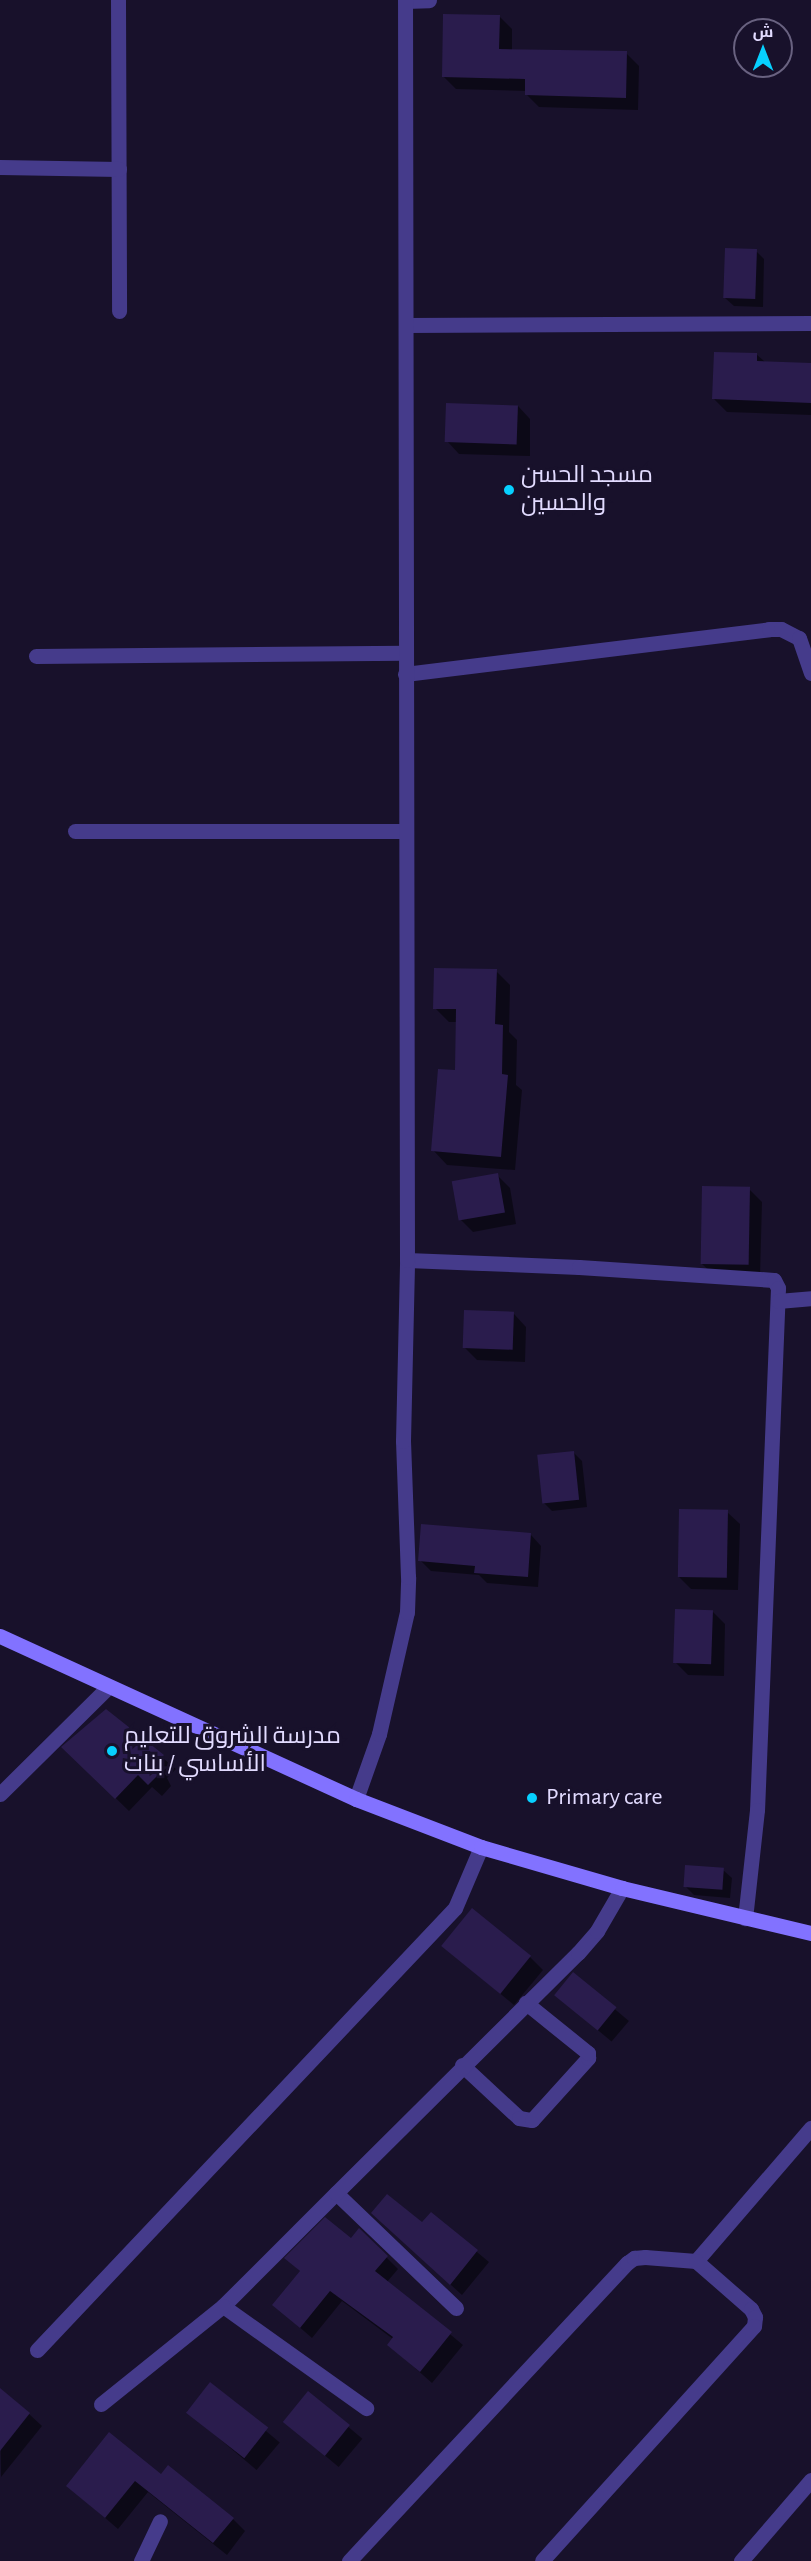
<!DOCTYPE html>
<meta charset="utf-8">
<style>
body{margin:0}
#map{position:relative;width:811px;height:2561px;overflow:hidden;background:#18112b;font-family:"Alegreya Sans",Cairo,sans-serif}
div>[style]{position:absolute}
.shadow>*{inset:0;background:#0007;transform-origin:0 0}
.building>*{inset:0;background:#2a1c4d;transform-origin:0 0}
.minor>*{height:15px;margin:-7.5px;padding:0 7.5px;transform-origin:7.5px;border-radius:7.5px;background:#453b8b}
.secondary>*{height:15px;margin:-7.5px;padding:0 7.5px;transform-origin:7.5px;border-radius:7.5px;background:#8272ff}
.dots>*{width:16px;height:16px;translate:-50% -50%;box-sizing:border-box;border:3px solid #18112b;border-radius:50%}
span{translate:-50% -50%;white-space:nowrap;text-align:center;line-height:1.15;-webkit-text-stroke:6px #18112b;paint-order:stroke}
.poi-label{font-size:24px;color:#e2dbff}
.left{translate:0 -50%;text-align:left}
.north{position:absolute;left:733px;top:18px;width:60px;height:60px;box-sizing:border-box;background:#18112b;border:2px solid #696280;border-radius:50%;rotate:0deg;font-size:16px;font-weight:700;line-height:24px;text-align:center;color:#e2dbff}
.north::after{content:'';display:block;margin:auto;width:21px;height:27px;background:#07d0ff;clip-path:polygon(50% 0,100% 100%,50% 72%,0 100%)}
</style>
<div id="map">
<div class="shadow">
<div style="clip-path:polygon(499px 16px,512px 29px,512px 50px,626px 53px,639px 66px,638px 110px,539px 107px,527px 95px,527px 91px,456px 89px,443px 76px)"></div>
<div style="clip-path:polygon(756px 251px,764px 259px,763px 307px,734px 306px,725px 298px)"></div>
<div style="clip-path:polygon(756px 354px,765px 362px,811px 364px,811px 415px,727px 412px,714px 399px)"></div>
<div style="clip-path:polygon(518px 406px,530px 419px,530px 456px,459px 454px,447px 441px)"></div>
<div style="clip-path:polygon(496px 971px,510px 985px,509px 1032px,517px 1040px,516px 1085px,522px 1090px,515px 1170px,447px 1165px,433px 1150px,456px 1072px,457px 1022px,449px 1022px,435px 1008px)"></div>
<div style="clip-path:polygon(497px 1175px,510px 1188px,516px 1224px,473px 1232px,460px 1219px)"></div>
<div style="clip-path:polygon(749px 1189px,762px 1202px,760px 1277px,715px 1276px,702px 1264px)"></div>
<div style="clip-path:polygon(514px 1314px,526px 1327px,525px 1362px,477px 1360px,464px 1347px)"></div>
<div style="clip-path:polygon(574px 1453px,582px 1461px,587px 1507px,552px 1511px,544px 1503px)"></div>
<div style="clip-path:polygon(727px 1512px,740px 1524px,738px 1590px,691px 1589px,679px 1577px)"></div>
<div style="clip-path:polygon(531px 1535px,541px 1546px,538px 1587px,487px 1583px,479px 1575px,431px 1571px,420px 1560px)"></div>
<div style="clip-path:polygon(712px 1611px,725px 1624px,724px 1676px,688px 1675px,676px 1663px)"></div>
<div style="clip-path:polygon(106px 1711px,176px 1769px,167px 1778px,171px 1786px,162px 1796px,152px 1787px,129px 1811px,64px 1748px)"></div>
<div style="clip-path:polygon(723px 1870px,732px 1878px,730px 1898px,694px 1895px,685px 1886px)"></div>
<div style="clip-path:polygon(443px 1946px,530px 1957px,543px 1970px,514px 2005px)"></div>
<div style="left:573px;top:1974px;width:73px;height:27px;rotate:40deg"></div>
<div style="clip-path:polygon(431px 2214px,489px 2262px,462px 2295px,384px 2224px,422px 2224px)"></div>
<div style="clip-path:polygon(359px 2230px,398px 2269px,387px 2282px,463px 2345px,432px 2383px,389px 2345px,393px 2339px,342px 2301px,312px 2338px,274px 2305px,301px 2272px,287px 2258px,351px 2240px)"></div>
<div style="left:210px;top:2384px;width:91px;height:36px;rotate:40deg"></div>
<div style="left:308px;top:2393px;width:71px;height:37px;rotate:40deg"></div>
<div style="clip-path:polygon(0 2397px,29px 2414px,42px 2426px,1px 2477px)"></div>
<div style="clip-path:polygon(161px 2476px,233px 2519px,245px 2531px,227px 2555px,148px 2492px,118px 2529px,68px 2486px)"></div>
</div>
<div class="building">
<div style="clip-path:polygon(443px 14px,500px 15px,499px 49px,627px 51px,626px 98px,525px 95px,525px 79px,442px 77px)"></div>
<div style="left:725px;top:248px;width:32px;height:50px;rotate:2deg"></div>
<div style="clip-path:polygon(714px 352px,757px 353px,757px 361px,811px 363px,811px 403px,712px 399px)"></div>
<div style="left:446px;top:403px;width:72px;height:39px;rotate:2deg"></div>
<div style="clip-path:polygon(434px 968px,497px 969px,495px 1024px,503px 1025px,502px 1074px,508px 1075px,501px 1157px,431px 1151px,438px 1069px,455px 1070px,456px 1009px,433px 1009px)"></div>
<div style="left:498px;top:1173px;width:40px;height:47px;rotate:80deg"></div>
<div style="left:702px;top:1186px;width:48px;height:78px;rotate:1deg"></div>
<div style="left:464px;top:1310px;width:50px;height:38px;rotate:2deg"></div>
<div style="left:574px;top:1451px;width:49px;height:37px;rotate:84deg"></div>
<div style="left:679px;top:1509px;width:49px;height:68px;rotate:1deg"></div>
<div style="clip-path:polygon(421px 1524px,531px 1533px,528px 1577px,474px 1573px,475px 1566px,418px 1561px)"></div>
<div style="left:675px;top:1609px;width:38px;height:54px;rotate:2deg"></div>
<div style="clip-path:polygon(106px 1709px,164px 1755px,155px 1764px,160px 1773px,148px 1785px,138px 1775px,115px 1799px,61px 1747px)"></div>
<div style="left:685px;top:1865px;width:39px;height:22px;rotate:4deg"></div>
<div style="left:472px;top:1908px;width:76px;height:49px;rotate:39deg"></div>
<div style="left:573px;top:1972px;width:56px;height:30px;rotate:39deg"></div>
<div style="clip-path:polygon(387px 2194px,422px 2222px,431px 2212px,478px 2250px,450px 2285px,371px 2213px)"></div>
<div style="clip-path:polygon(325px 2217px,351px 2238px,359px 2228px,388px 2256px,375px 2271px,452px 2332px,420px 2372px,387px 2345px,393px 2337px,330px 2291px,300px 2328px,272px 2305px,300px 2271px,284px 2258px)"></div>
<div style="left:210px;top:2382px;width:74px;height:39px;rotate:38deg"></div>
<div style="clip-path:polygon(0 2388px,30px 2413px,0 2451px)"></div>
<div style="left:308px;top:2391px;width:54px;height:40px;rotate:39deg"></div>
<div style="clip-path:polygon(109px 2432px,161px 2474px,168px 2465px,234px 2518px,213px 2543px,135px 2481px,105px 2518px,66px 2486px)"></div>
</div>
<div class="minor">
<div style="left:118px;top:0;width:311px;rotate:89.8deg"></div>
<div style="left:405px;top:1px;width:24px;rotate:-2deg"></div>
<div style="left:0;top:167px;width:119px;rotate:1deg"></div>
<div style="left:406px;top:325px;width:405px;rotate:-0.3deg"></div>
<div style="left:36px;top:656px;width:369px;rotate:-0.5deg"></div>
<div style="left:405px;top:674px;width:367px;rotate:-7deg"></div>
<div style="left:769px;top:629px;width:12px"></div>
<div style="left:781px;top:629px;width:20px;rotate:27deg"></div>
<div style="left:799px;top:638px;width:37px;rotate:71deg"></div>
<div style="left:75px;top:831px;width:330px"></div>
<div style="left:407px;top:1260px;width:172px;rotate:2.3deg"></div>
<div style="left:579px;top:1267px;width:195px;rotate:3.8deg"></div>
<div style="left:774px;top:1280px;width:9px;rotate:63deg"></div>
<div style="left:778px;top:1288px;width:522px;rotate:92.3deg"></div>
<div style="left:757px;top:1810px;width:109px;rotate:96.3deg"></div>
<div style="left:778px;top:1301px;width:33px;rotate:-5deg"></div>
<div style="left:0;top:1794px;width:153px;rotate:-44.7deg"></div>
<div style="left:356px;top:1799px;width:69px;rotate:-70.5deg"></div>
<div style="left:379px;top:1734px;width:125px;rotate:-77.1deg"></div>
<div style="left:407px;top:1612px;width:35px;rotate:-88deg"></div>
<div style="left:408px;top:1577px;width:136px;rotate:-92.1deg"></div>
<div style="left:403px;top:1441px;width:181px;rotate:-88.7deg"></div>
<div style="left:407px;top:1260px;width:1260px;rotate:-90.09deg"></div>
<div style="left:462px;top:2065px;width:78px;rotate:42.9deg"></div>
<div style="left:519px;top:2118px;width:13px;rotate:9deg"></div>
<div style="left:532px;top:2120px;width:84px;rotate:-47.9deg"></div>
<div style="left:588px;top:2058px;width:5px;rotate:-90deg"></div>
<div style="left:588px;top:2053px;width:80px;rotate:-141.1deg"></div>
<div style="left:336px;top:2193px;width:160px;rotate:135deg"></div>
<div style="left:223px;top:2306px;width:176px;rotate:35.5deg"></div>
<div style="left:696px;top:2261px;width:176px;rotate:-49.2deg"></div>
<div style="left:456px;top:2308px;width:166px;rotate:-136.2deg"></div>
<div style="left:336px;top:2193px;width:341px;rotate:-44.8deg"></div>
<div style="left:578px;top:1953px;width:29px;rotate:-49deg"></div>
<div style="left:597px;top:1931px;width:50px;rotate:-59.8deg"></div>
<div style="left:37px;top:2350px;width:608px;rotate:-46.6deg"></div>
<div style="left:455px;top:1908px;width:66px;rotate:-66.9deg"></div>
<div style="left:101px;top:2404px;width:156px;rotate:-38.8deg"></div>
<div style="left:141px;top:2561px;width:44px;rotate:-64.6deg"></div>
<div style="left:349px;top:2561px;width:408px;rotate:-47deg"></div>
<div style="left:627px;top:2263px;width:9px;rotate:-36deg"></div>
<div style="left:634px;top:2258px;width:11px;rotate:-5deg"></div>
<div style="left:645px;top:2257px;width:51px;rotate:4.5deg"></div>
<div style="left:696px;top:2261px;width:73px;rotate:41.1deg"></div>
<div style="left:751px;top:2309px;width:9px;rotate:63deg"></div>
<div style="left:755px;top:2317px;width:9px;rotate:96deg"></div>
<div style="left:754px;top:2326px;width:316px;rotate:132.1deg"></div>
<div style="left:741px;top:2561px;width:107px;rotate:-49.2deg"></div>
</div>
<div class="secondary">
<div style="left:0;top:1636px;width:392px;rotate:24.6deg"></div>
<div style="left:356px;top:1799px;width:134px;rotate:21deg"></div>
<div style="left:481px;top:1847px;width:147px;rotate:16.2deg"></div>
<div style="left:622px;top:1888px;width:194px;rotate:13.4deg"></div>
</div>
<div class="dots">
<div style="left:509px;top:490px;background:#07d0ff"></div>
<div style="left:112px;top:1751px;background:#07d0ff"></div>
<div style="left:532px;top:1798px;background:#07d0ff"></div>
</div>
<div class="poi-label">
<span class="left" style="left:521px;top:490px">مسجد الحسن<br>والحسين</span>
<span class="left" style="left:124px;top:1751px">مدرسة الشروق للتعليم<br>الأساسي / بنات</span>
<span class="left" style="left:546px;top:1798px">Primary care</span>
</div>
<div class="north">ش</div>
</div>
